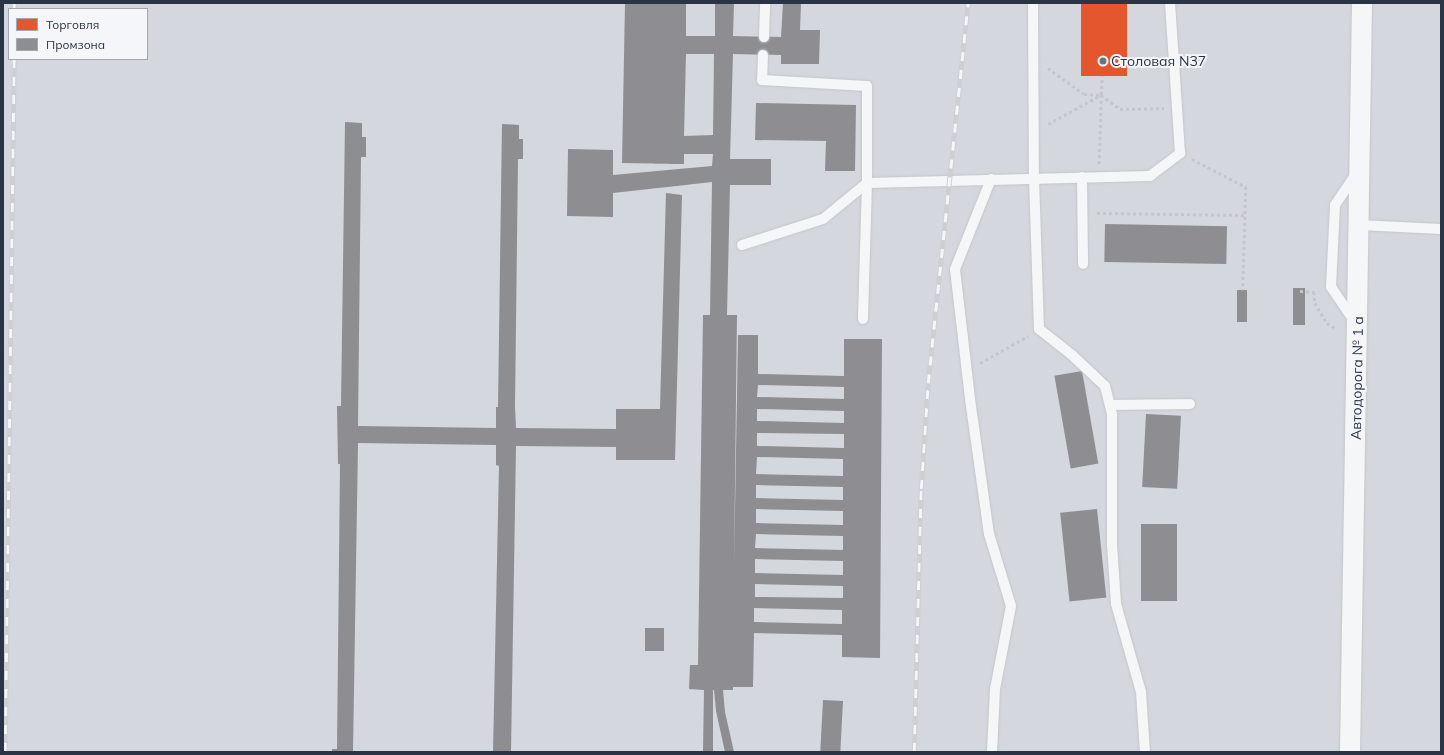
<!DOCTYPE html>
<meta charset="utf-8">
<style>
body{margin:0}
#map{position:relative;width:1444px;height:755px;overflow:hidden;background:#e6e8ea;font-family:Mulish,sans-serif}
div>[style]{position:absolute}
.built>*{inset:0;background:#d4d7dd}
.shops>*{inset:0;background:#e4572e;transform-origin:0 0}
.industry>*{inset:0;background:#8d8d92;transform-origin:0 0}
.path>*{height:2.5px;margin-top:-1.25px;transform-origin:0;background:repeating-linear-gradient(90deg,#c5c6ca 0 3px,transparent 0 6px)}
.roads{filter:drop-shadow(0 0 1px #c4c6c8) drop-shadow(0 0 1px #c4c6c8)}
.service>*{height:10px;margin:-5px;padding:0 5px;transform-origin:5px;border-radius:5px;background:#f5f6f7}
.minor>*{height:20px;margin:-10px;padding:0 10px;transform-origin:10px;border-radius:10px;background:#f5f6f7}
.rail>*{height:4.5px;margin-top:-2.25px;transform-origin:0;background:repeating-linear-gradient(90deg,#f4f6f9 0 9px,#cecfd2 0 18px);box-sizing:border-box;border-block:1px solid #cecfd2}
.dots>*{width:11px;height:11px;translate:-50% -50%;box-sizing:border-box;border:2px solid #f4f6f9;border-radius:50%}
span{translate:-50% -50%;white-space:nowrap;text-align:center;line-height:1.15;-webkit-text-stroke:4px #f4f6f9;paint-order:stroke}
.poi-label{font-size:14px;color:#2b3445}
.left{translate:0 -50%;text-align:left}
.street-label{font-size:14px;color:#2b3445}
.frame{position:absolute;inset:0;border:4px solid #2b3445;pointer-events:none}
.legend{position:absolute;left:8px;top:8px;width:140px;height:52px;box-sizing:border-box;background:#f4f6f9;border:1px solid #a4a8b1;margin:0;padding:5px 7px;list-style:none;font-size:12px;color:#2b3445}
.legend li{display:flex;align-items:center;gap:8px;height:20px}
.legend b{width:20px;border:1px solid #a4a8b1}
</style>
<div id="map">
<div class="built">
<div style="clip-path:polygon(evenodd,3px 3px,1441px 3px,1441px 752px,3px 752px,3px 3px,9px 9px,147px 9px,147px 59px,9px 59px,9px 9px)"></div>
</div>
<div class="shops">
<div style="left:1081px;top:3px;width:46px;height:73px"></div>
</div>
<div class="industry">
<div style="clip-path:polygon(evenodd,625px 3px,686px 3px,686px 36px,715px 36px,715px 3px,734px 3px,733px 36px,781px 37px,783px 3px,801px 3px,800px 30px,820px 30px,819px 64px,781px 64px,781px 55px,733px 54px,730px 159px,771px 159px,771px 185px,730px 185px,727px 315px,737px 315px,734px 569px,738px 335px,758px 335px,758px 374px,844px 376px,844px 339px,882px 339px,880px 658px,842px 657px,842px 635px,754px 633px,753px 687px,733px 687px,733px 690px,723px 690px,725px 712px,734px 752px,725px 752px,716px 711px,714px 690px,713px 690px,713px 752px,703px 752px,704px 690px,689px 689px,690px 665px,698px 665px,703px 315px,710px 315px,712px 182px,613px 193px,613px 217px,567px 216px,568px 149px,613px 150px,613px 175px,712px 166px,713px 154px,684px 154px,684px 164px,622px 163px,625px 3px,686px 54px,714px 54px,713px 135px,684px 136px,686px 54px,625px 3px,758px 385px,844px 387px,844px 399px,757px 397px,758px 385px,625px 3px,757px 409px,844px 411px,844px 423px,757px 421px,757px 409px,625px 3px,757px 433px,844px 434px,844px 448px,757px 446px,757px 433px,625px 3px,757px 457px,843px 459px,843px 476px,756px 474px,757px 457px,625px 3px,756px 485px,843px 487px,843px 500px,756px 498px,756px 485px,625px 3px,756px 509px,843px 511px,843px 525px,756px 523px,756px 509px,625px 3px,756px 534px,843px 536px,843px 550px,755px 548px,756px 534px,625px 3px,755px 559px,843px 561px,843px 575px,755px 573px,755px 559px,625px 3px,755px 584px,843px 586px,843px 598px,755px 597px,755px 584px,625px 3px,754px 608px,842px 610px,842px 624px,754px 622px,754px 608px)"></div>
<div style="clip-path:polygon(756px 103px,856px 105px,855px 171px,825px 171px,826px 141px,755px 140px)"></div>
<div style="clip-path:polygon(345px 122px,362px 123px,362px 137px,366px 137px,366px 157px,361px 157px,358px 426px,496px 428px,496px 407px,498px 407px,502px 124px,519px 125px,519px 139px,523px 139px,523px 159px,518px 159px,515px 407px,516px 428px,616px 429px,616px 409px,660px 409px,666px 193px,682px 195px,675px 460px,616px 460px,616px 447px,516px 446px,511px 752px,493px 752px,499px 466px,496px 465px,496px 445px,358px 443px,353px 752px,332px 752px,332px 749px,337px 749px,340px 464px,338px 464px,337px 406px,341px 406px)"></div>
<div style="left:1105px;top:224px;width:122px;height:38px;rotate:1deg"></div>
<div style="left:1293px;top:288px;width:12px;height:37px"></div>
<div style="left:1237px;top:290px;width:10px;height:32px"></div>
<div style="left:1082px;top:371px;width:94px;height:28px;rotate:80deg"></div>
<div style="left:1146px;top:414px;width:35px;height:73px;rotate:3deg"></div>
<div style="left:1097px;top:509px;width:89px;height:37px;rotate:84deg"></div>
<div style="left:1141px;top:524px;width:36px;height:77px"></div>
<div style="left:645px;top:628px;width:19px;height:23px"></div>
<div style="left:823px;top:700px;width:20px;height:52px;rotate:3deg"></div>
</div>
<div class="path">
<div style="left:1048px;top:68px;width:44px;rotate:35.8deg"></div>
<div style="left:1084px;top:94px;width:16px;rotate:4deg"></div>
<div style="left:1048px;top:124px;width:60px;rotate:-28.7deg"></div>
<div style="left:1101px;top:95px;width:19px;rotate:-87deg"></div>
<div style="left:1192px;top:159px;width:61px;rotate:27.4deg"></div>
<div style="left:1246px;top:187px;width:103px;rotate:91.7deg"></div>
<div style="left:1099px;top:164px;width:69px;rotate:-88.3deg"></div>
<div style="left:1101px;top:95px;width:24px;rotate:36deg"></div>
<div style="left:1120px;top:109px;width:44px;rotate:-1.3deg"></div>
<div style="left:1097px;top:213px;width:148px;rotate:0.8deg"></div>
<div style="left:1300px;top:291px;width:14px;rotate:4deg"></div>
<div style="left:1314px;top:292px;width:11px;rotate:85deg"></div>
<div style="left:1315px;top:303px;width:23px;rotate:59deg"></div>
<div style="left:1327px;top:323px;width:12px;rotate:31deg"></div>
<div style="left:980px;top:363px;width:55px;rotate:-29.4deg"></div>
</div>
<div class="roads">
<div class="service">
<div style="left:1033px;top:3px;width:175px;rotate:89.7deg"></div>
<div style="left:1034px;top:178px;width:151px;rotate:88.1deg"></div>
<div style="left:1039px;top:329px;width:42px;rotate:38.2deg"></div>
<div style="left:1072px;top:355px;width:45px;rotate:43.2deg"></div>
<div style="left:1105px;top:386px;width:30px;rotate:76deg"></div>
<div style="left:1112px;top:415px;width:129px;rotate:90deg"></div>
<div style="left:1112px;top:544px;width:60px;rotate:86.2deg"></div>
<div style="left:1116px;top:604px;width:91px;rotate:74.1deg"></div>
<div style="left:1141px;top:692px;width:60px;rotate:86.2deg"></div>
<div style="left:764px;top:37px;width:34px;rotate:-88deg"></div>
<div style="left:763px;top:55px;width:25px;rotate:92deg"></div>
<div style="left:762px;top:80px;width:105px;rotate:3.3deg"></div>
<div style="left:867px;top:86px;width:97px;rotate:90deg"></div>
<div style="left:867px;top:183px;width:136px;rotate:91.7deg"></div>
<div style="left:1082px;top:177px;width:87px;rotate:89.3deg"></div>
<div style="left:991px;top:179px;width:97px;rotate:111.8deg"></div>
<div style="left:955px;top:269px;width:131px;rotate:83.4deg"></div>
<div style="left:970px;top:399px;width:136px;rotate:82deg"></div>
<div style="left:989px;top:534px;width:75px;rotate:73deg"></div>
<div style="left:1011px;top:606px;width:85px;rotate:100.9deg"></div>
<div style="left:995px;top:689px;width:63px;rotate:92.7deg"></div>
<div style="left:1359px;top:225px;width:82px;rotate:2.8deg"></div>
<div style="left:742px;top:245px;width:85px;rotate:-17.8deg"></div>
<div style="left:823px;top:219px;width:57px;rotate:-39.3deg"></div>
<div style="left:867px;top:183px;width:283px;rotate:-1.4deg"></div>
<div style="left:1150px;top:176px;width:38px;rotate:-37deg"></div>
<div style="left:1180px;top:153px;width:150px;rotate:-93.8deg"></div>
<div style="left:1355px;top:322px;width:42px;rotate:-124.4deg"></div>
<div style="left:1331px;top:287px;width:82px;rotate:-87.2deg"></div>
<div style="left:1335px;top:205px;width:37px;rotate:-56deg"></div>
<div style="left:1110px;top:405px;width:80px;rotate:-0.7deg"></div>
</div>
<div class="minor">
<div style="left:1350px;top:752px;width:749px;rotate:-89.08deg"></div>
</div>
</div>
<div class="rail">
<div style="left:14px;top:9px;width:6px;rotate:-90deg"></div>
<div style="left:5px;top:752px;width:693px;rotate:-89.26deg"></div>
<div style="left:914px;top:752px;width:263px;rotate:-88.5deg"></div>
<div style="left:921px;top:489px;width:106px;rotate:-86.2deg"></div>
<div style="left:928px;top:383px;width:382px;rotate:-84deg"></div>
</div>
<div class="dots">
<div style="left:1103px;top:61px;background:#6c737f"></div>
</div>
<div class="poi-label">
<span class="left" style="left:1111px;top:61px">Столовая N37</span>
</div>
<div class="street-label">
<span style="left:1357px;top:378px;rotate:-89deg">Автодорога № 1 а</span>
</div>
<div class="frame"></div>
<ul class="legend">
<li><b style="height:11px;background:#e4572e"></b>Торговля</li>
<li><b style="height:11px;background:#8d8d92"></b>Промзона</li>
</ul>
</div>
